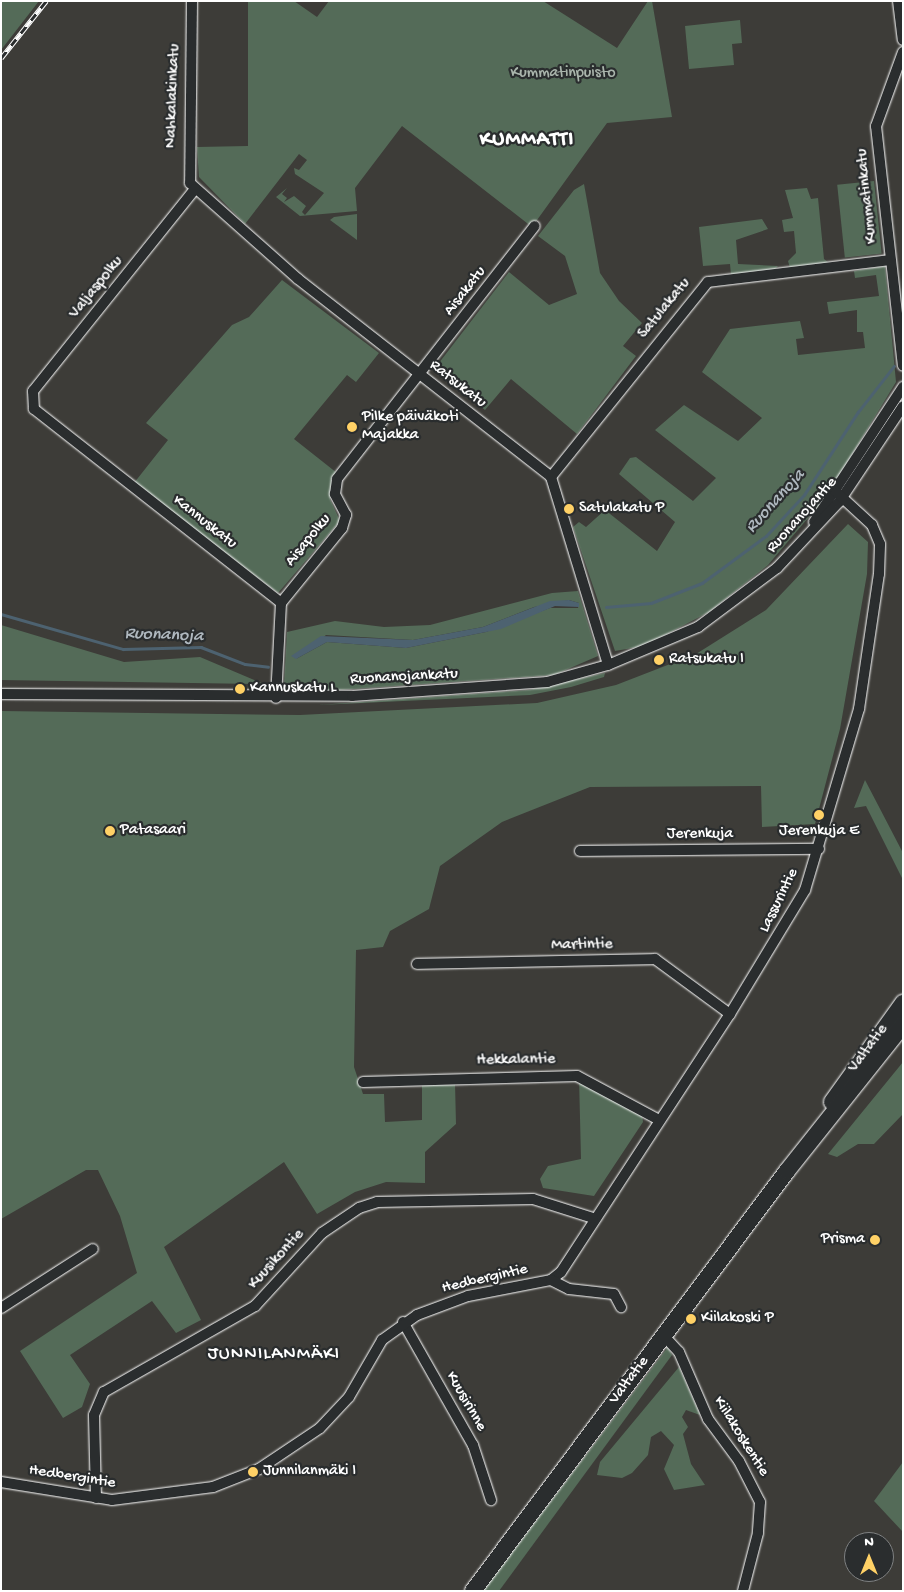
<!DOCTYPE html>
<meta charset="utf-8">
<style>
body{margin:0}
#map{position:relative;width:904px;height:1592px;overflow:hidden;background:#3d3c38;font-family:"Gochi Hand",sans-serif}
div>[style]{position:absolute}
.green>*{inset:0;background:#546b58;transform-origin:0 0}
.water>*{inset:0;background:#4d6270}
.stream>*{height:2.5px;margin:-1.25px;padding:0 1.25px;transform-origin:1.25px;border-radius:1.25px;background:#4d6270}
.roads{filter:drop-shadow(0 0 1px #fff) drop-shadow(0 0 1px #fff)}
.minor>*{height:10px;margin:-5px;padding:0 5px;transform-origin:5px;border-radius:5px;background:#2a2d2e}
.trunk>*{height:16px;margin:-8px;padding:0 8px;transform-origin:8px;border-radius:8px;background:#2a2d2e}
.rail>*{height:4.5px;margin-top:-2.25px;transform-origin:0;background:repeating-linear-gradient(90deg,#2a2d2e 0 8px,#fff 0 16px);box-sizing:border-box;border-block:1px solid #fff}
.dots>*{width:14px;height:14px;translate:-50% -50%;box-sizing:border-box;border:2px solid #2a2d2e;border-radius:50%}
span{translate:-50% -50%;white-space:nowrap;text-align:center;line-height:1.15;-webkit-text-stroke:4.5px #2a2d2e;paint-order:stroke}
.park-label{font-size:16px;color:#aab5ac}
.street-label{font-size:16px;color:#fff}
.poi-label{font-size:16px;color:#fff}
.left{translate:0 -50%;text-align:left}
.right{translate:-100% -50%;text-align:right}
.water-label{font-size:18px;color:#afb8bf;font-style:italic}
.quarter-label{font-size:19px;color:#fff;letter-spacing:1px}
.district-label{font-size:21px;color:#fff;font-weight:700;letter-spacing:1px}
.frame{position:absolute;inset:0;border:2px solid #fff;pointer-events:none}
.north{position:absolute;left:844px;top:1532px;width:50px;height:50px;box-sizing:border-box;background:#2a2d2e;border:1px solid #7f8182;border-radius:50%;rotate:0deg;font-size:14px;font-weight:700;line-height:20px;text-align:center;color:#fff}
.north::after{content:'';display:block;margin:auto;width:18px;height:22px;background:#ffd166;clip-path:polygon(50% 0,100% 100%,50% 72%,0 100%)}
</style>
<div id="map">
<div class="green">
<div style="clip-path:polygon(1px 1px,39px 1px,1px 50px)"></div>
<div style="clip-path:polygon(248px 1px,294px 1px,317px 17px,329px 1px,543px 1px,617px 48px,648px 1px,652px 1px,672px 117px,607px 123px,532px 227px,402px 126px,355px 188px,357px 211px,300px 216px,276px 197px,287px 188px,282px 194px,287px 198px,284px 202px,294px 196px,306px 206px,302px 212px,305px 215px,324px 193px,295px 174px,294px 168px,299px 170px,307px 160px,299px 154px,245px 224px,199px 177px,197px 147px,248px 146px)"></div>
<div style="clip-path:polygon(740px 20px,742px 43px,732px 44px,734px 65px,689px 69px,685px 26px)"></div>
<div style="left:874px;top:181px;width:73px;height:37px;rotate:84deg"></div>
<div style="clip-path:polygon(584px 184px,600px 273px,619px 301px,642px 323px,623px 346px,636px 356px,577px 434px,511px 379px,485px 410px,435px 368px,509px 272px,549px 305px,577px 294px,565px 256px,538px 236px,574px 190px)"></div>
<div style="clip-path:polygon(807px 188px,811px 199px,818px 198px,824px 259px,829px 263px,790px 268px,788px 261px,796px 253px,794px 231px,784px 232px,782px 220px,793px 218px,785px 190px)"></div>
<div style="clip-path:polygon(357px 214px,357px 240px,330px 220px,334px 217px)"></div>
<div style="clip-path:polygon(762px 219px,768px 229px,736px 240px,738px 264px,778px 266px,773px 271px,731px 275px,730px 264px,703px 266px,699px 227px)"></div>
<div style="clip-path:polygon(885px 266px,896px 382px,826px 497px,768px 565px,709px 612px,644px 646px,615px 651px,573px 527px,579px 522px,586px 527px,605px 510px,657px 551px,675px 522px,619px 474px,630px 458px,636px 457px,693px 501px,716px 478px,655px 430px,684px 405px,738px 441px,762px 418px,702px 372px,730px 329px,800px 321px,804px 338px,796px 339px,798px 355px,865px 348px,863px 332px,857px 332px,857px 310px,829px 314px,827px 302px,879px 296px,876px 275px,855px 278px,854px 271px)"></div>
<div style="clip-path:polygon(282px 280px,379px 353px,356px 382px,347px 375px,294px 439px,337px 473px,330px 499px,340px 521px,278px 593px,134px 483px,168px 440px,146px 423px,232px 325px,249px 317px)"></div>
<div style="clip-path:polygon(848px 524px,868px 542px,867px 574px,840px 729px,815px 824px,762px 827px,761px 786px,590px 787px,502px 822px,440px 866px,429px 909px,390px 931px,383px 947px,356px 950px,354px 1067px,363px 1094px,384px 1094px,385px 1122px,422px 1120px,422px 1080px,455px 1083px,456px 1124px,425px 1152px,425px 1183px,386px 1182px,355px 1192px,317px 1214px,284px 1162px,164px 1247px,201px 1320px,176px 1333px,152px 1301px,70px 1355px,90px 1384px,82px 1407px,63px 1418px,20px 1351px,137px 1273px,120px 1216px,98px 1170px,86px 1170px,1px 1219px,1px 711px,300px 715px,537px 703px,616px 685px,696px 654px,766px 610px)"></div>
<div style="clip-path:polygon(evenodd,578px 591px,598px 656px,554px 675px,295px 693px,284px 685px,287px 632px,335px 621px,384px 627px,430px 625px,552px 593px,578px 591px,569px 600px,579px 603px,578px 608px,550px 608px,486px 632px,406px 648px,327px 642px,296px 659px,326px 635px,413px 640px,483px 627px,534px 607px,569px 600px)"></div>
<div style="clip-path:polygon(1px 625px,124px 662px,200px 657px,264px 684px,1px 680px)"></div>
<div style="clip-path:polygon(605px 673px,604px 677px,571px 687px,530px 695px,318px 705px,529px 690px)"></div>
<div style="clip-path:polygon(865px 780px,903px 853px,903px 880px,866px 806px,854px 808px)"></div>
<div style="clip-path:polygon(903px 1062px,903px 1114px,874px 1144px,858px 1144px,837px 1157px,828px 1154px)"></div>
<div style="clip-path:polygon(579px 1077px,642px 1114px,643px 1122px,594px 1196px,543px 1188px,540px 1179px,548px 1166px,581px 1159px)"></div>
<div style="clip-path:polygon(668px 1347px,672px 1355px,499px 1591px,483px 1591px)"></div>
<div style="clip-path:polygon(679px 1367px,700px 1415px,686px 1410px,682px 1417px,688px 1427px,683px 1434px,691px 1464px,705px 1485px,674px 1490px,664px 1469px,674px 1445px,661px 1431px,651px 1437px,648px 1455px,632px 1473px,622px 1478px,597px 1475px,600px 1462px)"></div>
<div style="clip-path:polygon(903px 1462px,903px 1532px,874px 1501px)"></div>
</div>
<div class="water">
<div style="clip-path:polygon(569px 600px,579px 603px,579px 607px,555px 606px,501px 629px,406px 648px,327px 642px,296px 659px,291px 656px,321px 636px,413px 640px,483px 627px,550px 601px)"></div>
</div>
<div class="stream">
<div style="left:606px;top:607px;width:45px;rotate:-5.1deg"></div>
<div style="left:651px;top:603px;width:55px;rotate:-21.4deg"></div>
<div style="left:702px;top:583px;width:79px;rotate:-36.3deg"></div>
<div style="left:766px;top:536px;width:56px;rotate:-47.2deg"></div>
<div style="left:804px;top:495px;width:99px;rotate:-57deg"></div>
<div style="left:858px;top:412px;width:58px;rotate:-52deg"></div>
<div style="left:1px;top:614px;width:127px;rotate:16deg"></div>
<div style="left:123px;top:649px;width:78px;rotate:-1.5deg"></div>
<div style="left:201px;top:647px;width:47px;rotate:21.1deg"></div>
<div style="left:245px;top:664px;width:23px;rotate:7deg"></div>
</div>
<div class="roads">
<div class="minor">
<div style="left:192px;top:1px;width:182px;rotate:90.6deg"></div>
<div style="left:190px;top:183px;width:144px;rotate:41.6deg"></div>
<div style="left:298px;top:279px;width:321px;rotate:38deg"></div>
<div style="left:551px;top:477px;width:196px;rotate:73.1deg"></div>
<div style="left:898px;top:1px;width:39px;rotate:83deg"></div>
<div style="left:903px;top:52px;width:79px;rotate:110deg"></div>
<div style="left:876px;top:126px;width:241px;rotate:83.6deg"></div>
<div style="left:195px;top:189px;width:259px;rotate:128.7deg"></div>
<div style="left:33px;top:391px;width:18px;rotate:87deg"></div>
<div style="left:34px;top:409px;width:314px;rotate:38.1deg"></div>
<div style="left:281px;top:603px;width:95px;rotate:93deg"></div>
<div style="left:551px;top:477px;width:250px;rotate:-51.2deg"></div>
<div style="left:708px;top:282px;width:183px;rotate:-6.9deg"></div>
<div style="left:814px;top:522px;width:162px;rotate:-56.6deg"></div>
<div style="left:281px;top:603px;width:97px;rotate:-50.9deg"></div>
<div style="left:342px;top:528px;width:14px;rotate:-73deg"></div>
<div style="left:346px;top:515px;width:24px;rotate:-118deg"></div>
<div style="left:335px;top:494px;width:15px;rotate:-82deg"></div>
<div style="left:337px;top:479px;width:321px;rotate:-52deg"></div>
<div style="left:1px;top:694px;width:351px;rotate:0.3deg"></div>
<div style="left:352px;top:696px;width:196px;rotate:-4.1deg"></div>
<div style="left:547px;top:682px;width:63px;rotate:-15.6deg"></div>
<div style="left:608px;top:665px;width:98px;rotate:-22.9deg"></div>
<div style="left:698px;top:627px;width:99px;rotate:-36.8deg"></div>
<div style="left:777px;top:568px;width:91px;rotate:-46.8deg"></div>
<div style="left:839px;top:502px;width:115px;rotate:-56.3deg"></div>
<div style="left:580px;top:851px;width:239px;rotate:-0.5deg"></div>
<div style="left:417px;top:964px;width:238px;rotate:-1.2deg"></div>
<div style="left:655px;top:959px;width:93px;rotate:36.3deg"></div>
<div style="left:363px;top:1082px;width:214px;rotate:-1.6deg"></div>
<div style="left:577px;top:1076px;width:93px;rotate:28.2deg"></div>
<div style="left:551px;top:1280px;width:13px;rotate:-39deg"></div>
<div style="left:561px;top:1272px;width:308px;rotate:-56.8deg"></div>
<div style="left:730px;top:1014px;width:145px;rotate:-58.8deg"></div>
<div style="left:805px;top:890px;width:189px;rotate:-73.4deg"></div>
<div style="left:859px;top:709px;width:136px;rotate:-81.6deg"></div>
<div style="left:879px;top:574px;width:30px;rotate:-88deg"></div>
<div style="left:880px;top:544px;width:21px;rotate:-113deg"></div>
<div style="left:872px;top:525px;width:50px;rotate:-137.4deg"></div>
<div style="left:1px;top:1308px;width:109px;rotate:-32.7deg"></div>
<div style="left:403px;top:1322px;width:142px;rotate:60.4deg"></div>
<div style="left:473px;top:1445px;width:58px;rotate:71.9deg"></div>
<div style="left:664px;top:1336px;width:22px;rotate:47deg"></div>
<div style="left:679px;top:1352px;width:73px;rotate:66.6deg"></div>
<div style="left:708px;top:1419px;width:52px;rotate:53.6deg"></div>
<div style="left:739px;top:1461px;width:46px;rotate:62.9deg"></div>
<div style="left:760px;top:1502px;width:31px;rotate:94deg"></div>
<div style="left:758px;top:1533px;width:60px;rotate:104.5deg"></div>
<div style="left:1px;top:1482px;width:112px;rotate:9.2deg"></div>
<div style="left:112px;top:1500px;width:102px;rotate:-7.3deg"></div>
<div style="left:213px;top:1487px;width:49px;rotate:-21.4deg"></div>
<div style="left:259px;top:1469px;width:73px;rotate:-33.9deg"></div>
<div style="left:320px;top:1428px;width:42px;rotate:-46.9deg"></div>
<div style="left:349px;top:1397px;width:66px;rotate:-59.9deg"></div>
<div style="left:382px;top:1340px;width:43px;rotate:-35.5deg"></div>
<div style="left:417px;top:1315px;width:54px;rotate:-20.4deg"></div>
<div style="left:468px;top:1296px;width:85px;rotate:-10.9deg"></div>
<div style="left:551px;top:1280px;width:20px;rotate:27deg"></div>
<div style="left:569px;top:1289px;width:45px;rotate:6.3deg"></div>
<div style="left:614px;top:1294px;width:15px;rotate:62deg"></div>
<div style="left:96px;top:1498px;width:83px;rotate:-91.4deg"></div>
<div style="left:94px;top:1415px;width:25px;rotate:-67deg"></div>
<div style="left:104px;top:1392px;width:174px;rotate:-29.7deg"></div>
<div style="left:255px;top:1306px;width:99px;rotate:-47.5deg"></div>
<div style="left:322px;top:1233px;width:45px;rotate:-34deg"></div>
<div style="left:359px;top:1208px;width:19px;rotate:-18deg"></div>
<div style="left:377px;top:1202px;width:156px;rotate:-1.1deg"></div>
<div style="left:533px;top:1199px;width:63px;rotate:17.6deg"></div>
</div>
<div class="trunk">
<div style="left:832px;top:1102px;width:122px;rotate:-54.4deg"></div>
<div style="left:473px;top:1591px;width:524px;rotate:-53.22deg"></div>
<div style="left:787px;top:1171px;width:186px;rotate:-51.5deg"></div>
</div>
</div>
<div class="rail">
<div style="left:1px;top:58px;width:73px;rotate:-51.7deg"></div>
</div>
<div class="dots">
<div style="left:352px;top:427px;background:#ffd166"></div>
<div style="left:569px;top:509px;background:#ffd166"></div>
<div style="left:659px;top:660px;background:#ffd166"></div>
<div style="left:240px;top:689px;background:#ffd166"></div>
<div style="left:819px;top:815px;background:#ffd166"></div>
<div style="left:110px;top:831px;background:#ffd166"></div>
<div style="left:875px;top:1240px;background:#ffd166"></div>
<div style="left:691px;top:1319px;background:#ffd166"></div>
<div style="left:253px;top:1472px;background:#ffd166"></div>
</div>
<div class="park-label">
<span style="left:563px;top:74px">Kummatinpuisto</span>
</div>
<div class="street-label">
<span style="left:174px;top:96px;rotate:-88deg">Nahkalakinkatu</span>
<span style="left:868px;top:196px;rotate:-96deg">Kummatinkatu</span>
<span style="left:97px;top:288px;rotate:-51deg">Valjaspolku</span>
<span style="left:466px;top:292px;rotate:-52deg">Aisakatu</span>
<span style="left:665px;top:309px;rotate:-51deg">Satulakatu</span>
<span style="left:457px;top:385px;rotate:38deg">Ratsukatu</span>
<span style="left:803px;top:516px;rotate:-48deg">Ruonanojantie</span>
<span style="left:204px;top:523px;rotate:38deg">Kannuskatu</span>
<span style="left:309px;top:541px;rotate:-51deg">Aisapolku</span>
<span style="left:404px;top:678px;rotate:-3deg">Ruonanojankatu</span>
<span style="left:700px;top:835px">Jerenkuja</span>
<span style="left:780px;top:901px;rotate:-64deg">Lassurintie</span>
<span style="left:582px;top:946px;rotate:-1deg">Martintie</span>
<span style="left:869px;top:1049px;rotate:-54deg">Valtatie</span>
<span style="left:516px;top:1061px;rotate:-1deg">Hekkalantie</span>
<span style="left:277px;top:1260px;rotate:-48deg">Kuusikontie</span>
<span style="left:485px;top:1280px;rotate:-13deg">Hedbergintie</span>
<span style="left:630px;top:1381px;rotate:-53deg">Valtatie</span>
<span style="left:465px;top:1402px;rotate:60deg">Kuusirinne</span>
<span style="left:740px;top:1437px;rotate:58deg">Kiilakoskentie</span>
<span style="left:72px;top:1478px;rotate:9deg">Hedbergintie</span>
</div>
<div class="poi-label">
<span class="left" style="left:362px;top:427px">Pilke päiväkoti<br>Majakka</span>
<span class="left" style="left:579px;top:509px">Satulakatu P</span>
<span class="left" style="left:669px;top:660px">Ratsukatu I</span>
<span class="left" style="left:250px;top:689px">Kannuskatu L</span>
<span class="left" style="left:120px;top:831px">Patasaari</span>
<span style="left:819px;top:832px">Jerenkuja E</span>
<span class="right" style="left:865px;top:1240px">Prisma</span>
<span class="left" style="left:701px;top:1319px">Kiilakoski P</span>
<span class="left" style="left:263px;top:1472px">Junnilanmäki I</span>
</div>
<div class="water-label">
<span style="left:776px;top:502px;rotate:-48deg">Ruonanoja</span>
<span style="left:164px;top:636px;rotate:2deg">Ruonanoja</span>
</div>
<div class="quarter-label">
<span style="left:274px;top:1355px">JUNNILANMÄKI</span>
</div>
<div class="district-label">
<span style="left:527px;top:141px">KUMMATTI</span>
</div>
<div class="frame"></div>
<div class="north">N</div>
</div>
